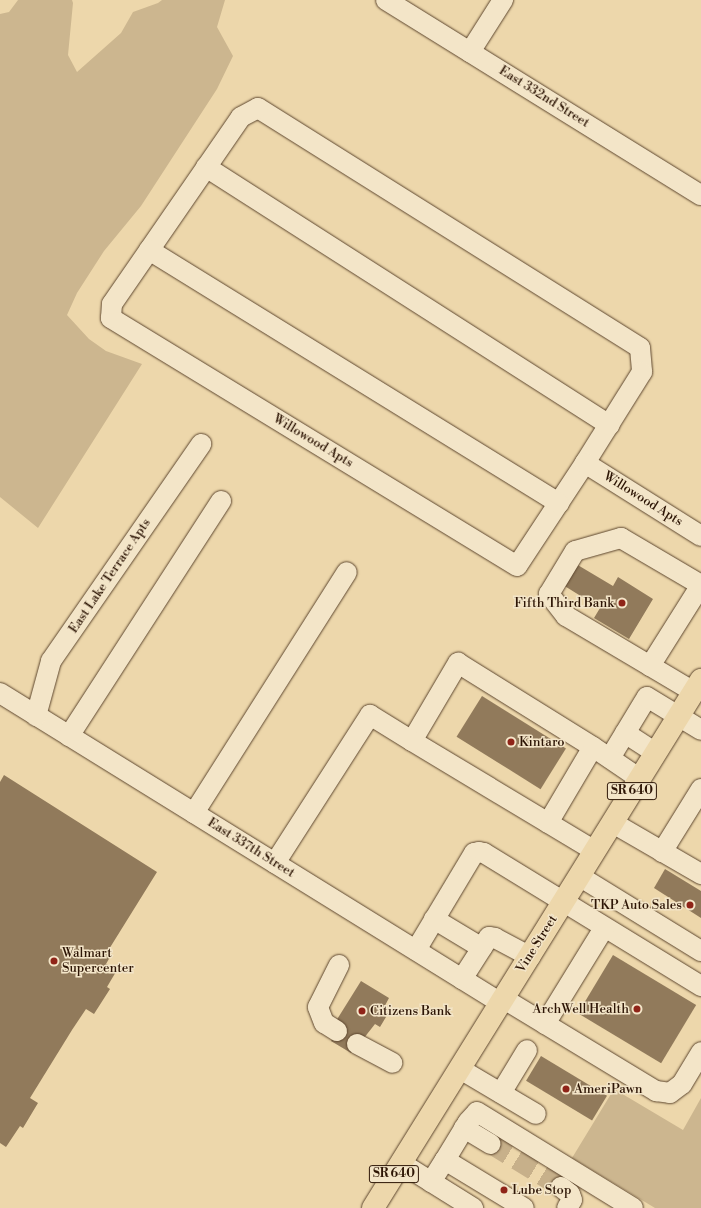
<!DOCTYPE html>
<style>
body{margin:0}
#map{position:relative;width:701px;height:1208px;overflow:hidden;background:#edd7ab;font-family:"Libre Bodoni",serif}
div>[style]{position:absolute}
.green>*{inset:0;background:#ccb68f}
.building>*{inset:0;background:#917a5b;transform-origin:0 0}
.minor-tunnel>*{height:20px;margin-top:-10px;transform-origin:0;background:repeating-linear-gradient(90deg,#c7b08a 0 20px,transparent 0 30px)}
.roads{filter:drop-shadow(0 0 1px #5d462e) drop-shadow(0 0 1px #5d462e)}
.minor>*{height:20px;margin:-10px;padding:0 10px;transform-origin:10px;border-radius:10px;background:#f3e5c8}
.major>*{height:22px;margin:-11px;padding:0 11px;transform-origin:11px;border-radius:11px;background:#edd7ab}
.dots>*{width:11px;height:11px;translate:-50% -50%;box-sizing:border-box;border:2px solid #f3e5c8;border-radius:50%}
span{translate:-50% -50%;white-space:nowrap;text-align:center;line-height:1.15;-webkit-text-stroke:3px #f3e5c8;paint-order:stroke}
.shield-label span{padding:1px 3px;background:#f3e5c8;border:1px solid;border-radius:3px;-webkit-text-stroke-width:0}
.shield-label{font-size:12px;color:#2d1505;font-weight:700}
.street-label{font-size:13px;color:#2d1505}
.poi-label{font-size:13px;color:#2d1505}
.right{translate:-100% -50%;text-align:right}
.left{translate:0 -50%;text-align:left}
</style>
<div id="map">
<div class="green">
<div style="clip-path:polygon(18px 0,72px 0,73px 3px,68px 55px,77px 72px,121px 33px,133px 12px,158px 3px,162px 0,225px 0,217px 27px,233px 56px,217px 89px,141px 206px,104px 251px,77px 293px,67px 315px,89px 339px,106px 351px,142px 364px,38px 528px,0 497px,0 14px,9px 12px)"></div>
<div style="clip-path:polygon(614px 1089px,683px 1130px,701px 1098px,701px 1208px,655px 1208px,572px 1158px)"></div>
</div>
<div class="building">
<div style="clip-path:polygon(576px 564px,613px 586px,618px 577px,653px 599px,629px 639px,594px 618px,600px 608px,563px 585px)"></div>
<div style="left:482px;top:696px;width:99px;height:48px;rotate:32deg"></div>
<div style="clip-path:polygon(4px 775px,157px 872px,106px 954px,110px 957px,106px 964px,117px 970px,107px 987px,110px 989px,94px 1014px,86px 1009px,72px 1030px,30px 1098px,38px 1103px,23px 1128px,20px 1126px,6px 1147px,0 1143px,0 782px)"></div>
<div style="clip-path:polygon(665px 869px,701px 891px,701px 918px,654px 888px)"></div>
<div style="left:613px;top:955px;width:97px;height:68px;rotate:31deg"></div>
<div style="clip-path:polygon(361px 981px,389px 998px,381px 1013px,386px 1017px,380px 1027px,375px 1024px,364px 1038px,362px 1037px,351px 1053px,331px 1041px,341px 1024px,336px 1021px)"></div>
<div style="left:541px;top:1056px;width:77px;height:29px;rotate:31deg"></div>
</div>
<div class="minor-tunnel">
<div style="left:491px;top:1144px;width:82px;rotate:31.6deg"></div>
</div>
<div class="roads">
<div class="minor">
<div style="left:386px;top:0;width:370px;rotate:31.8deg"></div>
<div style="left:470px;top:52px;width:62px;rotate:-57.6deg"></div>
<div style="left:258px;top:108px;width:451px;rotate:32.1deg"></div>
<div style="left:640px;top:348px;width:24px;rotate:85deg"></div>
<div style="left:642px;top:372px;width:107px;rotate:122.1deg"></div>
<div style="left:585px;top:463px;width:123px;rotate:123.4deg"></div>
<div style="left:517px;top:566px;width:476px;rotate:-148.6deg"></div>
<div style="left:111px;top:318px;width:14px;rotate:-86deg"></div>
<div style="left:112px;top:304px;width:227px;rotate:-55.4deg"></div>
<div style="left:241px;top:117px;width:19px;rotate:-28deg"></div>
<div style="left:206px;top:167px;width:479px;rotate:32.6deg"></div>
<div style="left:149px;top:250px;width:482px;rotate:31.7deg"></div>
<div style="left:585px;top:463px;width:137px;rotate:32.2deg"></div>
<div style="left:650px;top:666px;width:96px;rotate:-57.8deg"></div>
<div style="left:694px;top:692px;width:149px;rotate:-149.3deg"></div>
<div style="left:566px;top:616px;width:28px;rotate:-128deg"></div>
<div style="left:549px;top:594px;width:50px;rotate:-58.8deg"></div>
<div style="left:575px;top:551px;width:48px;rotate:-15.8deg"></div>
<div style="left:621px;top:538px;width:93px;rotate:30.4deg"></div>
<div style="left:0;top:693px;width:589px;rotate:31.75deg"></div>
<div style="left:36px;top:716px;width:57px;rotate:-74.7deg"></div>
<div style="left:51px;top:661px;width:264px;rotate:-55.3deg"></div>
<div style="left:625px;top:733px;width:37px;rotate:33deg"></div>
<div style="left:69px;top:736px;width:280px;rotate:-57.1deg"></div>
<div style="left:610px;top:758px;width:71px;rotate:-58.8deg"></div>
<div style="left:647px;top:697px;width:63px;rotate:31.4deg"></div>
<div style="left:194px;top:813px;width:285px;rotate:-57.6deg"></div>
<div style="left:548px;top:823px;width:88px;rotate:-59.4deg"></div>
<div style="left:613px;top:823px;width:102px;rotate:30.1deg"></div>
<div style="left:595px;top:851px;width:214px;rotate:-149deg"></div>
<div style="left:412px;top:741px;width:91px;rotate:-59.5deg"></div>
<div style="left:458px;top:663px;width:159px;rotate:31.9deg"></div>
<div style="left:593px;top:747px;width:57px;rotate:34.2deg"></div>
<div style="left:662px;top:852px;width:74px;rotate:-58.2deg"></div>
<div style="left:275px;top:863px;width:176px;rotate:-57.3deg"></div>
<div style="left:370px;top:715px;width:49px;rotate:31.8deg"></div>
<div style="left:579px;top:876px;width:143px;rotate:31.6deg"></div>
<div style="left:434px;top:919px;width:56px;rotate:31.1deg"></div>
<div style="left:416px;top:950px;width:113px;rotate:-59.1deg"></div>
<div style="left:474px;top:853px;width:5px;rotate:-11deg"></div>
<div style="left:479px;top:852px;width:5px;rotate:11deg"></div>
<div style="left:484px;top:853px;width:255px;rotate:31.5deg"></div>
<div style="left:462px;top:979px;width:50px;rotate:-57.3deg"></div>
<div style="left:489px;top:937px;width:6px;rotate:9deg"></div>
<div style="left:495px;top:938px;width:40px;rotate:28deg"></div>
<div style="left:504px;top:999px;width:178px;rotate:31.2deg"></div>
<div style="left:656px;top:1091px;width:14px;rotate:8deg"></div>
<div style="left:670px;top:1093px;width:15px;rotate:-37deg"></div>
<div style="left:682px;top:1084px;width:37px;rotate:-59deg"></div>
<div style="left:545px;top:1024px;width:113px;rotate:-58.4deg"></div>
<div style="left:337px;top:1031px;width:15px;rotate:-148deg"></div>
<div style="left:324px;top:1023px;width:17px;rotate:-111deg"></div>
<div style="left:318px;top:1007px;width:47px;rotate:-63.4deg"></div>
<div style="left:357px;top:1044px;width:40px;rotate:28deg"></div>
<div style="left:460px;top:1069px;width:88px;rotate:30.6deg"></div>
<div style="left:501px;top:1093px;width:50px;rotate:-58.8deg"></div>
<div style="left:464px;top:1128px;width:31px;rotate:31deg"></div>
<div style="left:445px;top:1160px;width:44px;rotate:-58.8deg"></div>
<div style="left:468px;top:1122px;width:13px;rotate:-48deg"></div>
<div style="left:477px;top:1112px;width:183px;rotate:31.6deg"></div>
<div style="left:401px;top:1163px;width:85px;rotate:32deg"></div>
<div style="left:431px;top:1182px;width:26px;rotate:-58deg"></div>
<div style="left:445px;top:1160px;width:92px;rotate:31.3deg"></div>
<div style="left:561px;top:1187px;width:11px;rotate:38deg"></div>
<div style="left:570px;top:1194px;width:6px;rotate:72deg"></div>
<div style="left:572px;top:1200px;width:9px;rotate:122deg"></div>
</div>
<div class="major">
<div style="left:373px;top:1208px;width:622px;rotate:-58.15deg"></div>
</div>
</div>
<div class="dots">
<div style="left:622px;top:603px;background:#8f2418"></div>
<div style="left:511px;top:742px;background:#8f2418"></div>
<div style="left:690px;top:905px;background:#8f2418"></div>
<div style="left:54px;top:961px;background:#8f2418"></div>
<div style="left:637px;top:1009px;background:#8f2418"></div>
<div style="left:362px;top:1011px;background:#8f2418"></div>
<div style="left:566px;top:1089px;background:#8f2418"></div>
<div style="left:504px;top:1190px;background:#8f2418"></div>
</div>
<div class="shield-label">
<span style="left:632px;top:791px">SR 640</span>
<span style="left:394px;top:1174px">SR 640</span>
</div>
<div class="street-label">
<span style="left:544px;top:97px;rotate:32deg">East 332nd Street</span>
<span style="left:313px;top:441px;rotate:31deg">Willowood Apts</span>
<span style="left:643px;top:499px;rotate:32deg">Willowood Apts</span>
<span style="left:110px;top:576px;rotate:-56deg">East Lake Terrace Apts</span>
<span style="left:251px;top:848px;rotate:32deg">East 337th Street</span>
<span style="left:537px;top:944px;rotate:-58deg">Vine Street</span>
</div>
<div class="poi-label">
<span class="right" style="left:614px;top:603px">Fifth Third Bank</span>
<span class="left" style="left:519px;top:742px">Kintaro</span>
<span class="right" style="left:682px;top:905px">TKP Auto Sales</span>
<span class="left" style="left:62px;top:961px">Walmart<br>Supercenter</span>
<span class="right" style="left:629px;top:1009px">ArchWell Health</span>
<span class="left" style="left:370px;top:1011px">Citizens Bank</span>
<span class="left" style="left:574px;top:1089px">AmeriPawn</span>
<span class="left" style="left:512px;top:1190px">Lube Stop</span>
</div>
</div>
